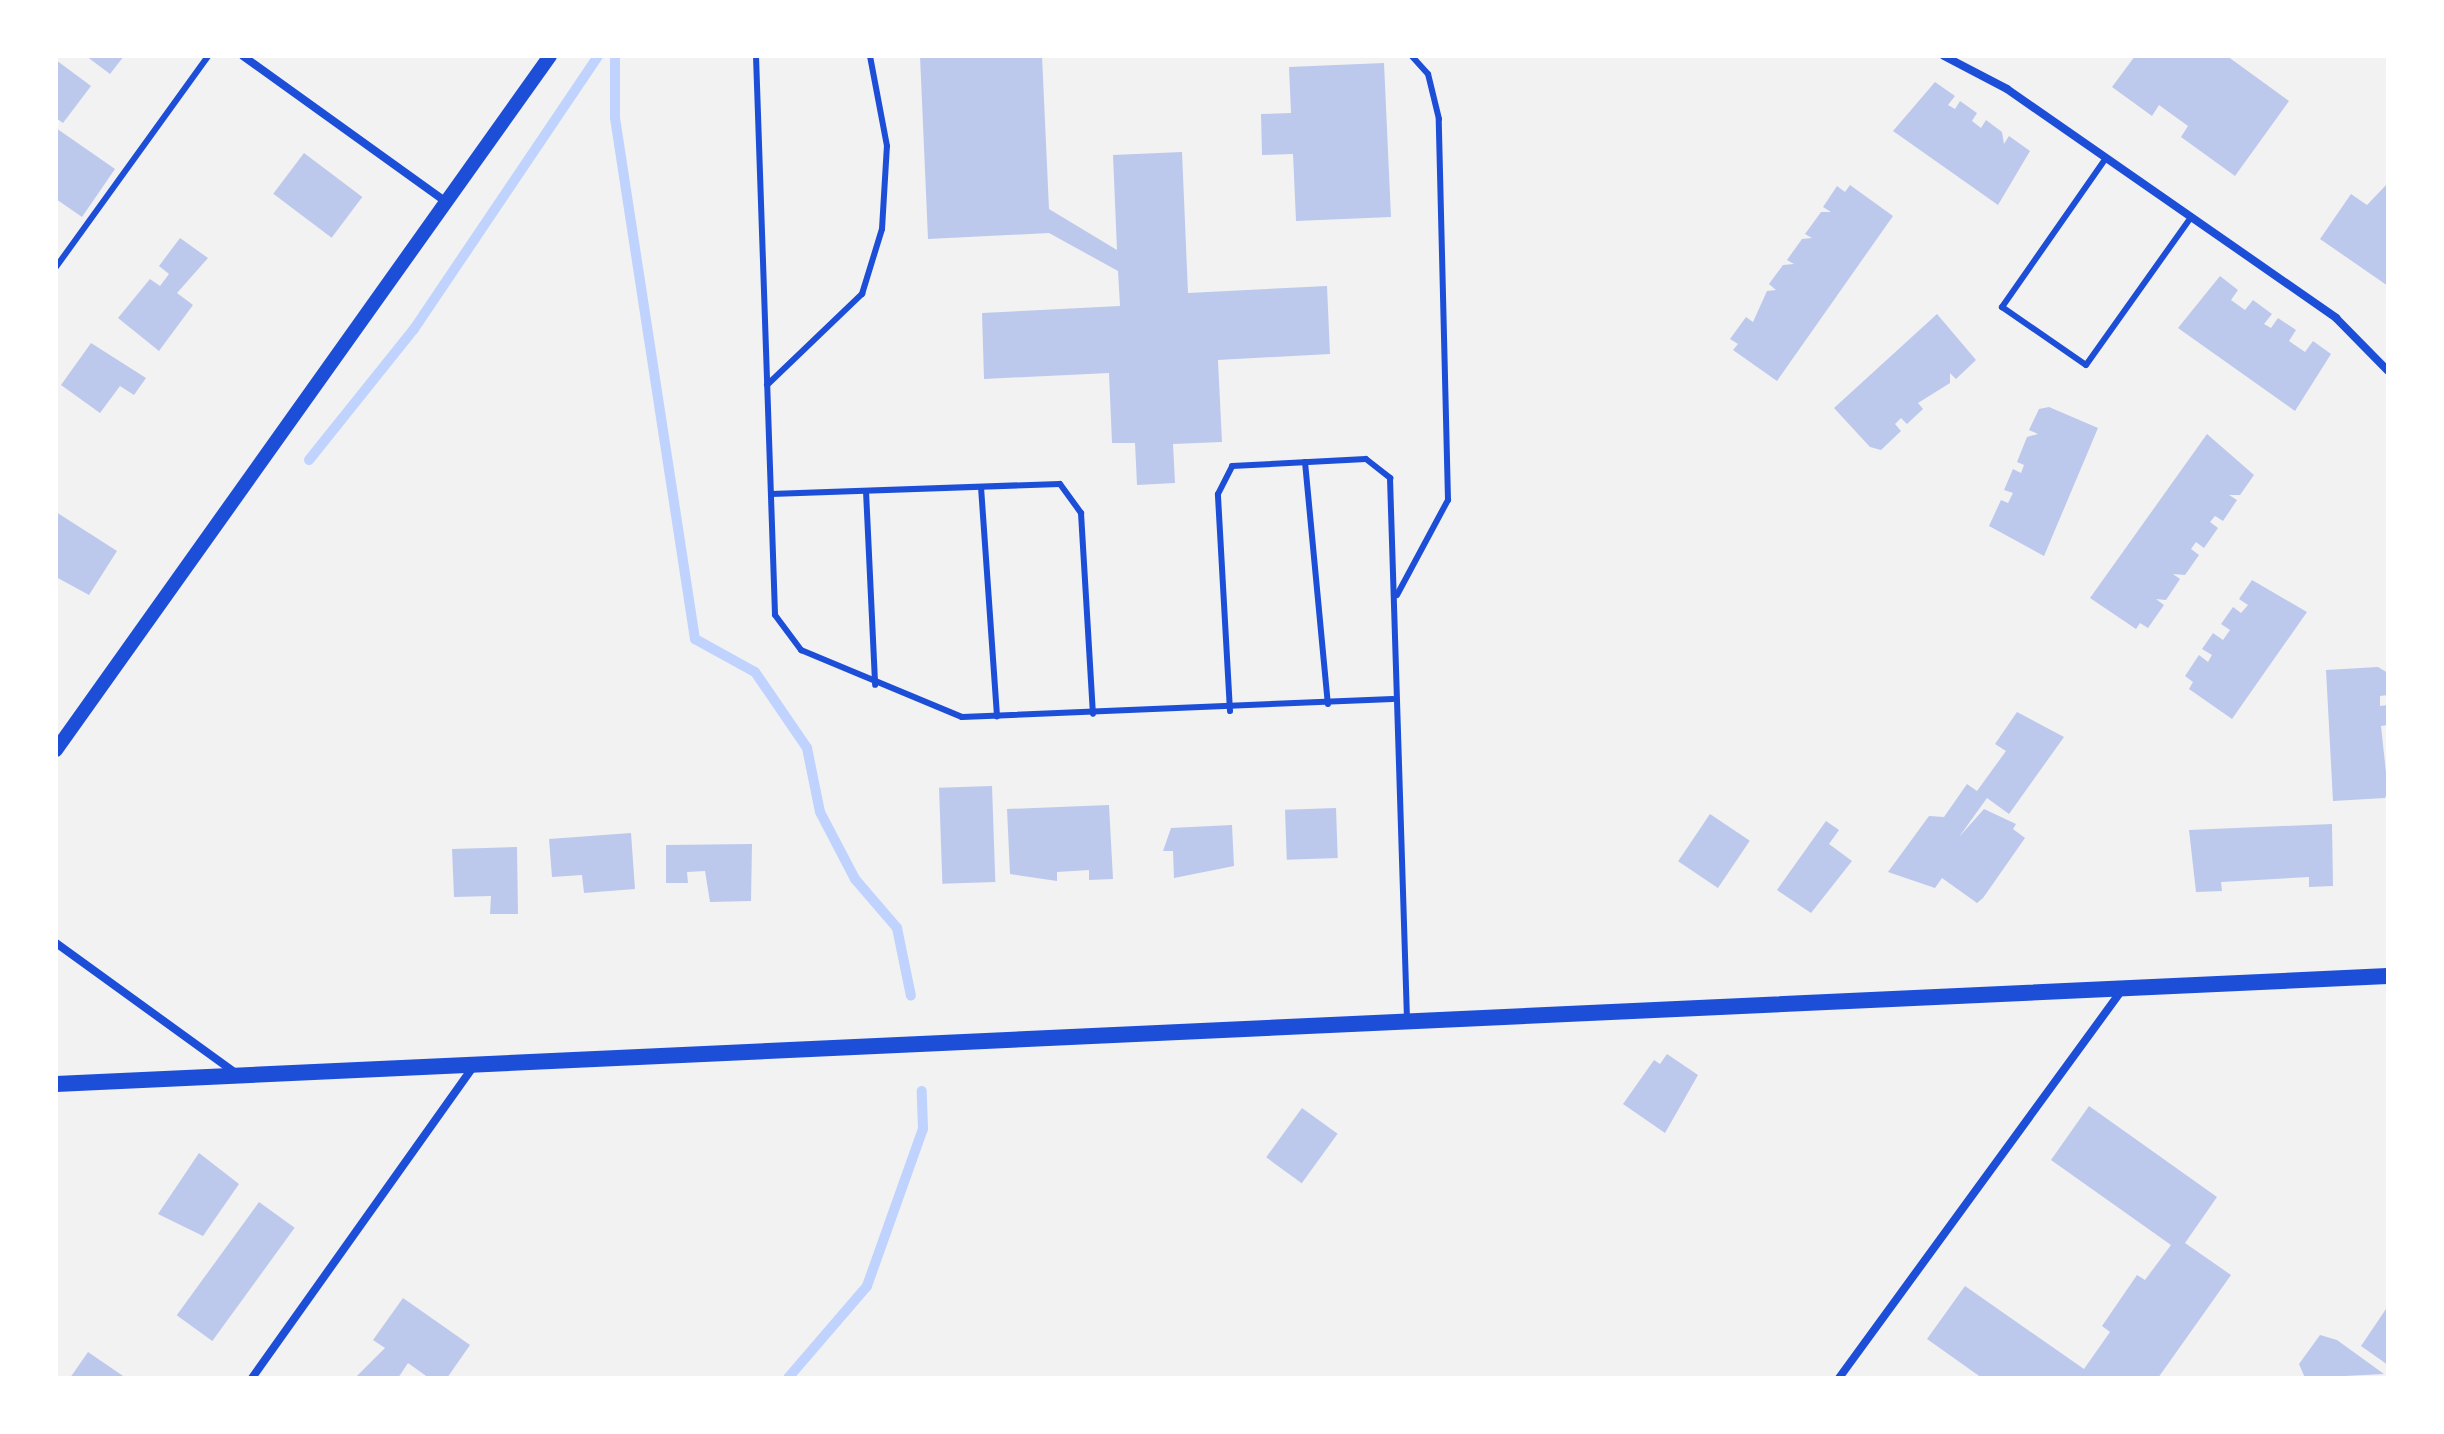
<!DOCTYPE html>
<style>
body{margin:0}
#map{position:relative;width:2444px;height:1434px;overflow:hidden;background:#f2f2f2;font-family:Mulish,sans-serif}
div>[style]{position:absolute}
.stream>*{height:10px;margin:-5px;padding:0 5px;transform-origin:5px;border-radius:5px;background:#bfd3fe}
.building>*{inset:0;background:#bdc9ec;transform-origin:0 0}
.service>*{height:6px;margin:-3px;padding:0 3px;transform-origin:3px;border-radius:3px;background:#1d4ed8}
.minor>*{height:8px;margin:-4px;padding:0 4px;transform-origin:4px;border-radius:4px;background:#1d4ed8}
.tertiary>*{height:14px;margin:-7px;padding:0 7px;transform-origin:7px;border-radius:7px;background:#1d4ed8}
.secondary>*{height:16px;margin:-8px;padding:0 8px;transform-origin:8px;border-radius:8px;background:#1d4ed8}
span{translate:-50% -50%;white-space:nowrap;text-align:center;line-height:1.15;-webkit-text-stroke:8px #fff;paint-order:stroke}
.frame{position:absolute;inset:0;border:58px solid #fff;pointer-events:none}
</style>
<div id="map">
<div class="stream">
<div style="left:615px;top:56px;width:62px;rotate:90deg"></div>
<div style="left:615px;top:118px;width:527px;rotate:81.27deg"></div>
<div style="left:695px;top:639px;width:68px;rotate:28.8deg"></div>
<div style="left:755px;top:672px;width:92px;rotate:55.6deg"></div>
<div style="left:807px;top:748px;width:65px;rotate:78.5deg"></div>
<div style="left:820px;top:812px;width:76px;rotate:62.4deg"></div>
<div style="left:855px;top:879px;width:65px;rotate:49.4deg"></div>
<div style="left:897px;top:928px;width:69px;rotate:78.4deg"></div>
<div style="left:309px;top:460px;width:168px;rotate:-51.3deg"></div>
<div style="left:414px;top:329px;width:329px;rotate:-56deg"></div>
<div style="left:788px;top:1378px;width:121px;rotate:-49.3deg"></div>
<div style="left:867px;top:1286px;width:167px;rotate:-70.4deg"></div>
<div style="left:923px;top:1129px;width:38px;rotate:-92deg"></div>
</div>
<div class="building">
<div style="clip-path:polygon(86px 56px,124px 56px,110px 74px)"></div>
<div style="clip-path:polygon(920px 56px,1042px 56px,1049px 209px,1117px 250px,1113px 155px,1182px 152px,1188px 293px,1327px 286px,1330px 354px,1218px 360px,1222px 442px,1173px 444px,1175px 483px,1137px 485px,1135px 443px,1112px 443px,1109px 373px,984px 379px,982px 313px,1120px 306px,1118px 271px,1049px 233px,928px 239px)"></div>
<div style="clip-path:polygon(2135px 56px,2227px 56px,2289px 101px,2235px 176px,2181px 137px,2188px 126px,2159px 105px,2152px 116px,2112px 87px)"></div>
<div style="clip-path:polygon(56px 60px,91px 86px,63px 123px,56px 118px)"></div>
<div style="clip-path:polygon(1384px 63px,1391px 217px,1296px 221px,1293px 154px,1262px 155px,1261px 114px,1291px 113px,1289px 67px)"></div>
<div style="clip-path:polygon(1935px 82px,1955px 96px,1948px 105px,1955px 109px,1960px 101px,1977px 113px,1972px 121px,1981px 128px,1986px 120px,2002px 132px,2004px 144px,2009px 136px,2030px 151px,1998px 205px,1893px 131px)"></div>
<div style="clip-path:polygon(56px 128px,115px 169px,82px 217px,56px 199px)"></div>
<div style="left:304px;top:153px;width:73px;height:51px;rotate:37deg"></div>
<div style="clip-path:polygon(2388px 183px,2388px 286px,2320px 239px,2351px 194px,2367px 205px)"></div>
<div style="clip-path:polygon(1850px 185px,1893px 216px,1777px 381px,1733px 350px,1738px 344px,1730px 339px,1746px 317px,1753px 322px,1767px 291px,1776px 290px,1769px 284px,1783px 265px,1794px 264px,1787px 260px,1802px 239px,1812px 238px,1805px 234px,1821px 212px,1831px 212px,1823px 207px,1837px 186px,1845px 192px)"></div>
<div style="clip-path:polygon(180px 238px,208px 258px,177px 293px,193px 305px,159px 351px,118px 318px,150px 279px,160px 286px,169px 274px,159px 266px)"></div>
<div style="clip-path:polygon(2220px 276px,2238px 290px,2231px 300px,2245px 310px,2253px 300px,2272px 314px,2264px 324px,2271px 328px,2278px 318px,2296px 330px,2289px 341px,2305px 352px,2313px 341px,2331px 354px,2295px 411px,2178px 328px)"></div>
<div style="clip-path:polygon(1937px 314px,1976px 360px,1956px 379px,1950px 373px,1950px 383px,1918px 403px,1923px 409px,1907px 424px,1901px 418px,1895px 424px,1901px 431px,1881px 450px,1870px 447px,1834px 408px)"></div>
<div style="clip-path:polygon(91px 343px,146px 378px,134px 395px,120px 386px,100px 413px,61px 385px)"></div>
<div style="clip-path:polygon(2049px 407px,2098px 428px,2044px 556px,1989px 526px,2001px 500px,2008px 503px,2013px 493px,2004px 490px,2013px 469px,2021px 473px,2024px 465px,2017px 462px,2027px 437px,2038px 434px,2029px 430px,2039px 409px)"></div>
<div style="clip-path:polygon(2207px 434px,2254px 475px,2240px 495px,2229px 495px,2237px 500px,2223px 521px,2215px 516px,2210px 522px,2218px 528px,2204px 548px,2196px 542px,2191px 549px,2199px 555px,2185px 575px,2173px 574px,2180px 579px,2166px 600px,2156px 599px,2164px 605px,2148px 628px,2140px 623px,2136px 629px,2090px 598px)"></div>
<div style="clip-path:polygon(56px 512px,117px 551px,89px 595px,56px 577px)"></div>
<div style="clip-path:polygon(2252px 580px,2307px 612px,2232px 719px,2189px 689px,2193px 682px,2185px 676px,2199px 655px,2208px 662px,2212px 655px,2202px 649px,2213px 633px,2223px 640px,2230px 630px,2221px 624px,2233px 607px,2241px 613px,2248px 605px,2239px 599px)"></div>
<div style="clip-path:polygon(2378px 667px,2388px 673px,2388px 695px,2380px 696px,2380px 706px,2388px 705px,2388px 725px,2381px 726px,2388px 791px,2385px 798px,2333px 801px,2326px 670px)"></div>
<div style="clip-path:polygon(2017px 712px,2064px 737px,2009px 814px,1987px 798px,1959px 837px,1984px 809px,2016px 824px,2013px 829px,2025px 838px,1983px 898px,1977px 903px,1942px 878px,1935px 888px,1888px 872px,1929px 816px,1944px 817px,1967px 784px,1977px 791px,2006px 751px,1995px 744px)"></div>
<div style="left:992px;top:786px;width:96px;height:53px;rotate:88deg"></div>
<div style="clip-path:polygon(1109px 805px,1113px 879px,1089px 880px,1089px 870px,1057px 872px,1057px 881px,1010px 874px,1007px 809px)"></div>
<div style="left:1336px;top:808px;width:50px;height:51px;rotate:88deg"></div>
<div style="left:1710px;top:814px;width:48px;height:57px;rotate:34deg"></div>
<div style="clip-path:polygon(1826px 821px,1839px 830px,1829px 844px,1852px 861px,1811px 913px,1777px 890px)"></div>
<div style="clip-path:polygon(2332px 824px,2333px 886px,2309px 887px,2309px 877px,2221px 882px,2222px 891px,2196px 892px,2189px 830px)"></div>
<div style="clip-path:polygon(1232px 825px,1234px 866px,1174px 878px,1173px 851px,1163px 851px,1171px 828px)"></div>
<div style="clip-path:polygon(631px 833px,635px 889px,584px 893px,582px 875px,552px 877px,549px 839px)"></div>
<div style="clip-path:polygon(752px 844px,751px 901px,710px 902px,705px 871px,687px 872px,688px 883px,666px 883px,666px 845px)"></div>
<div style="clip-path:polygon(517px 847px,518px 914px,490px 914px,491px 896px,454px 897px,452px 849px)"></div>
<div style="clip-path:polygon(1667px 1054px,1698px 1075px,1665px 1133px,1623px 1104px,1654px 1060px,1660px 1064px)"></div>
<div style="clip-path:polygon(2089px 1106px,2217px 1197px,2185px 1243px,2231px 1275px,2158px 1378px,1982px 1378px,1927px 1339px,1965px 1286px,2084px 1369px,2110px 1332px,2102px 1326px,2137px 1275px,2145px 1280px,2171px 1245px,2051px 1160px)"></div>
<div style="left:1302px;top:1108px;width:44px;height:61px;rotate:36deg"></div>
<div style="clip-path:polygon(199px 1153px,239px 1184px,203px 1236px,158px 1214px)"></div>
<div style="left:259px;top:1202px;width:44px;height:140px;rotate:36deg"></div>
<div style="clip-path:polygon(403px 1298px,470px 1345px,447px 1378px,429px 1378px,408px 1363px,398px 1378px,355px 1378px,385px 1348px,373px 1340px)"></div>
<div style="clip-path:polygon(2388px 1306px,2388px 1365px,2361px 1346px)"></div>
<div style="clip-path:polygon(2320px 1335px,2337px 1340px,2384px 1374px,2305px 1378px,2299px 1364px)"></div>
<div style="clip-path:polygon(88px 1352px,126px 1378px,70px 1378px)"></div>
</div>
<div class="service">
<div style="left:756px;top:56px;width:559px;rotate:88.05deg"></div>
<div style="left:775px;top:615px;width:44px;rotate:53.4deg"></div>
<div style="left:801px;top:650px;width:174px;rotate:22.6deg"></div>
<div style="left:962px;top:717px;width:431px;rotate:-2.4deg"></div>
<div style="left:2106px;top:158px;width:182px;rotate:124.9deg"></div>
<div style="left:2002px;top:307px;width:102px;rotate:34.6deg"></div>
<div style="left:2086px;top:365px;width:181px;rotate:-54.6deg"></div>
<div style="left:56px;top:267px;width:260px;rotate:-54.2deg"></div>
<div style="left:767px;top:385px;width:132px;rotate:-43.8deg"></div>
<div style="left:862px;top:294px;width:68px;rotate:-72.9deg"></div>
<div style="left:882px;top:229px;width:83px;rotate:-86.6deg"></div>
<div style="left:887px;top:146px;width:92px;rotate:-100.7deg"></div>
<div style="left:1305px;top:462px;width:243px;rotate:84.6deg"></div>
<div style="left:981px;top:487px;width:230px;rotate:86deg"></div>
<div style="left:866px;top:491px;width:194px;rotate:87.3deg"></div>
<div style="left:771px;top:494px;width:289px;rotate:-2deg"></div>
<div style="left:1060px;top:484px;width:36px;rotate:54deg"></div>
<div style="left:1081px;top:513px;width:201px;rotate:86.6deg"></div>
<div style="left:1397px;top:595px;width:108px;rotate:-61.8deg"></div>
<div style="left:1448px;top:500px;width:381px;rotate:-91.4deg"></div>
<div style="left:1439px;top:119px;width:46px;rotate:-103.7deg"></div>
<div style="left:1428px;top:74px;width:24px;rotate:-132deg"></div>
<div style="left:1230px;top:711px;width:217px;rotate:-93.2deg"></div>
<div style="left:1218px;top:494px;width:31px;rotate:-63deg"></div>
<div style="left:1232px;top:466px;width:134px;rotate:-3deg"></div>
<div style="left:1366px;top:459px;width:31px;rotate:38deg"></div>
<div style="left:1390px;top:478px;width:542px;rotate:88.2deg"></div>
</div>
<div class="minor">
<div style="left:243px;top:56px;width:249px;rotate:35.7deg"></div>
<div style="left:1944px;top:56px;width:71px;rotate:27.6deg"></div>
<div style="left:2007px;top:89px;width:401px;rotate:34.8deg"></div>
<div style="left:2336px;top:318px;width:74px;rotate:45.5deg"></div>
<div style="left:56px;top:943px;width:223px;rotate:35.9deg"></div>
<div style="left:252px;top:1378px;width:382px;rotate:-54.6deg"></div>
<div style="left:1839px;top:1378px;width:480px;rotate:-53.9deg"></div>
</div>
<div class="tertiary">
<div style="left:56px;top:750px;width:852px;rotate:-54.56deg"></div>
</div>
<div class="secondary">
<div style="left:56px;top:1084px;width:2334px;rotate:-2.65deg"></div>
</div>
<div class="frame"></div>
</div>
